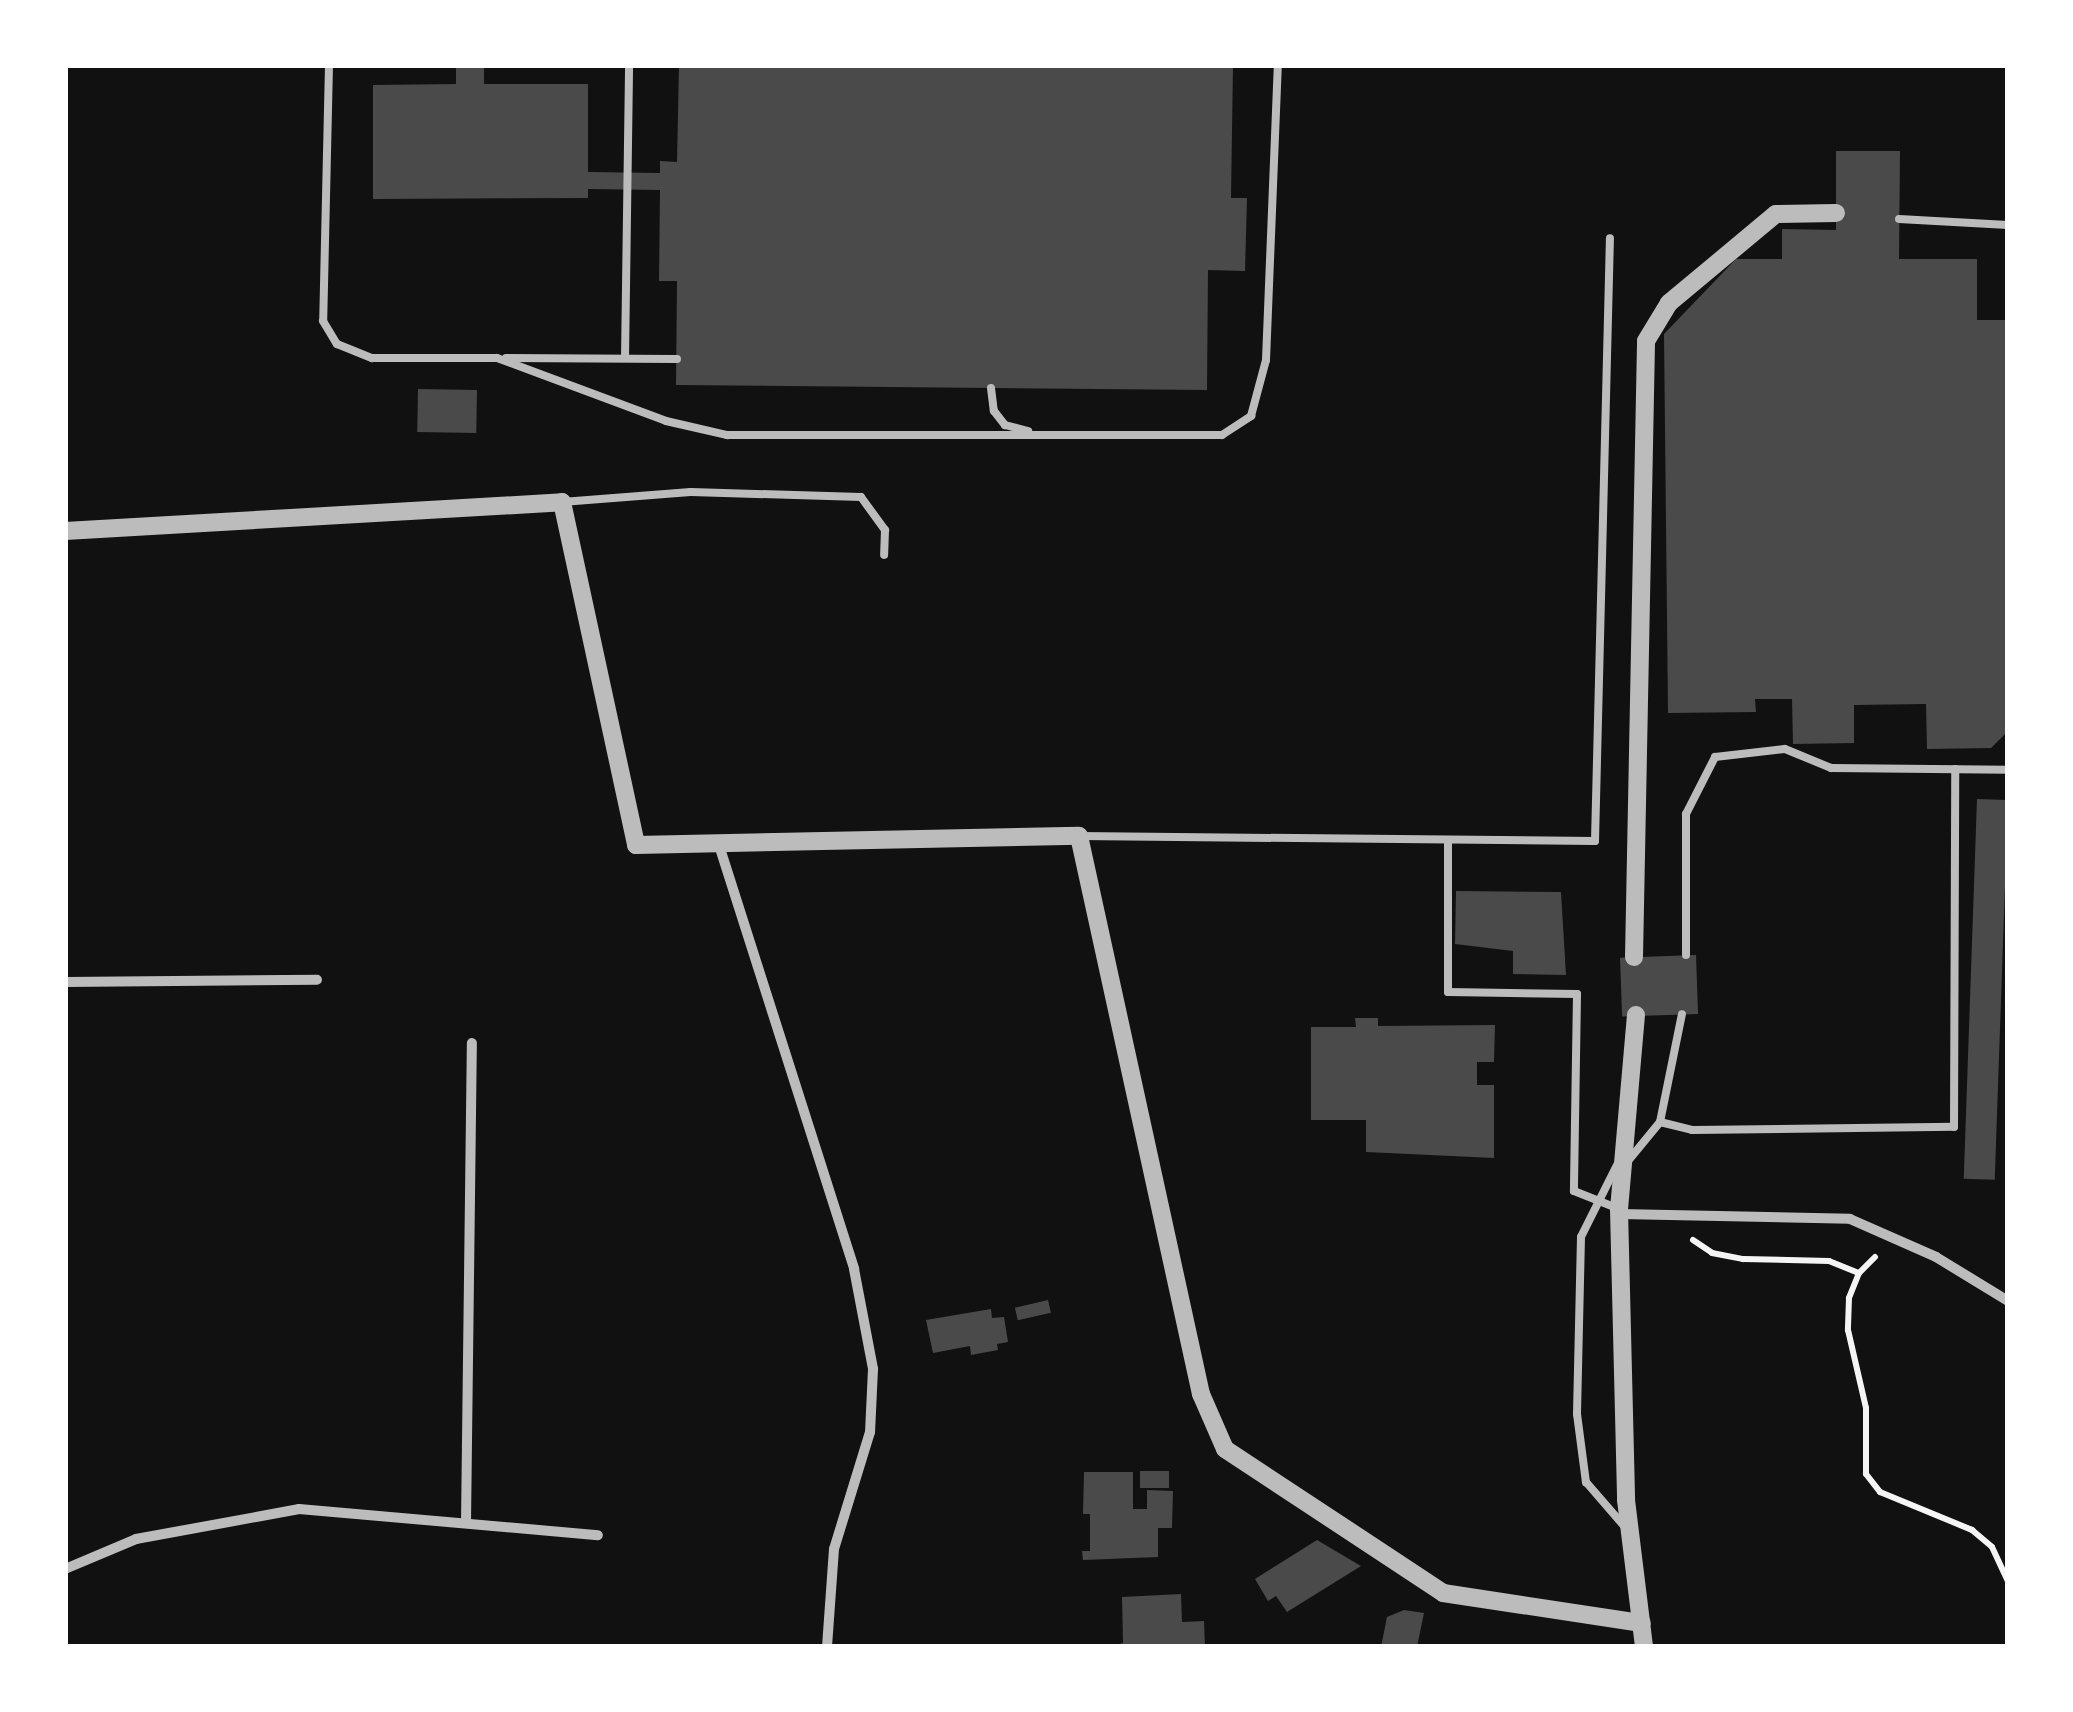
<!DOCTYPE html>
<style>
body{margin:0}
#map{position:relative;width:2073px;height:1712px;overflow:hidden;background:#111;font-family:"DM Sans",sans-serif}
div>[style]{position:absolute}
.building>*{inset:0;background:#4a4a4a;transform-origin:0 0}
.path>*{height:6px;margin:-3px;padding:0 3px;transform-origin:3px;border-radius:3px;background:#f5f5f5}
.service>*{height:8px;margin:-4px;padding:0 4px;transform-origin:4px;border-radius:4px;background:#bcbcbc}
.minor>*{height:10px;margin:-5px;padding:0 5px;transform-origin:5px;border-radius:5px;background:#bcbcbc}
.tertiary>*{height:18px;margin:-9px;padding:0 9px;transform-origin:9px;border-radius:9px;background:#bcbcbc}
span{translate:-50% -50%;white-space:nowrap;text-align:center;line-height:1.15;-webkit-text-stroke:8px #fff;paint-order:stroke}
.frame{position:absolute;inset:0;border:68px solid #fff;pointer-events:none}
</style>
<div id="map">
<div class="building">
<div style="clip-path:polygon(456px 65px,484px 65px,484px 84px,588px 84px,588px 172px,660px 173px,660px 161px,677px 162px,679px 65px,1233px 65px,1231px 198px,1247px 198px,1245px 271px,1208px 270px,1207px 390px,676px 385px,677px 281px,659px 281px,660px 190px,588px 189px,588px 198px,373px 199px,373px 85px,456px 84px)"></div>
<div style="clip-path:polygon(1836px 151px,1900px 151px,1899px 259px,1977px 259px,1977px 320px,2008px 320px,2008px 706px,2006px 733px,1991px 748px,1927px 749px,1926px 704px,1854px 705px,1854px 743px,1793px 744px,1792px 699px,1755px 699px,1756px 712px,1668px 713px,1664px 334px,1736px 259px,1782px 259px,1782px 229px,1836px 230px)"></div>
<div style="left:418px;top:389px;width:59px;height:43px;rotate:1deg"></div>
<div style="left:1977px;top:799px;width:31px;height:380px;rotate:2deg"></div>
<div style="clip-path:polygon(1456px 891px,1561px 892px,1566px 975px,1513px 974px,1513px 951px,1455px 944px)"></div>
<div style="left:1696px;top:955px;width:59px;height:76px;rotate:88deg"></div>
<div style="clip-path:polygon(1355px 1018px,1378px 1018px,1378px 1026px,1495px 1025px,1494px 1062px,1477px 1062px,1477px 1085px,1494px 1085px,1494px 1158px,1366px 1152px,1366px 1120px,1311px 1120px,1311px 1027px,1356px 1027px)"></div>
<div style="left:1048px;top:1300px;width:13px;height:34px;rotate:77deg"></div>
<div style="clip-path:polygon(991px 1309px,992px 1318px,1004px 1317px,1008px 1342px,997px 1344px,998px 1350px,971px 1355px,970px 1346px,933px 1353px,926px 1320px)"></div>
<div style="left:1169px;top:1471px;width:17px;height:29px;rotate:90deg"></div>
<div style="clip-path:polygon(1084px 1472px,1133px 1472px,1133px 1509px,1147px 1509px,1147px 1490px,1173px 1491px,1172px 1528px,1158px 1528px,1158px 1557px,1083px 1560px,1082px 1551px,1090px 1551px,1090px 1514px,1083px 1514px)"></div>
<div style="clip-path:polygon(1317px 1540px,1361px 1566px,1287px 1612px,1276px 1596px,1268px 1601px,1255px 1579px)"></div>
<div style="clip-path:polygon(1181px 1594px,1182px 1622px,1204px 1621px,1205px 1647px,1110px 1647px,1123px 1643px,1122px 1597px)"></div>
<div style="clip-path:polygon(1404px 1610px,1424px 1613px,1417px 1647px,1381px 1647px,1387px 1617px)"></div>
</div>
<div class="path">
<div style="left:1693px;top:1240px;width:23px;rotate:34deg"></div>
<div style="left:1712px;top:1253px;width:32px;rotate:11deg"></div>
<div style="left:1743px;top:1259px;width:86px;rotate:1.3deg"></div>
<div style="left:1829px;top:1261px;width:32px;rotate:22deg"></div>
<div style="left:1875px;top:1257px;width:23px;rotate:135deg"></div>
<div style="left:1859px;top:1273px;width:27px;rotate:112deg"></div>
<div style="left:1849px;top:1298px;width:32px;rotate:92deg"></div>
<div style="left:1848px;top:1330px;width:80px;rotate:77deg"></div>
<div style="left:1866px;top:1408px;width:66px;rotate:90deg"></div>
<div style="left:1866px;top:1474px;width:23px;rotate:52deg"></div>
<div style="left:1880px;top:1492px;width:100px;rotate:22.4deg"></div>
<div style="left:1972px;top:1530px;width:26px;rotate:40deg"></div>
<div style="left:1992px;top:1547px;width:38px;rotate:65deg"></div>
</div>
<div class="service">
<div style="left:329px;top:65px;width:256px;rotate:91.3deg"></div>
<div style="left:323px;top:321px;width:27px;rotate:59deg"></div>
<div style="left:337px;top:344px;width:38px;rotate:22deg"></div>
<div style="left:372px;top:358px;width:125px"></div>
<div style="left:497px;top:358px;width:180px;rotate:20.4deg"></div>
<div style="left:666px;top:421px;width:63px;rotate:12.9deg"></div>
<div style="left:727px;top:435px;width:495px"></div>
<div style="left:1222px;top:435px;width:35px;rotate:-33deg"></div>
<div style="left:1251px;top:416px;width:58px;rotate:-75deg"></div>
<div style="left:1266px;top:360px;width:295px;rotate:-87.7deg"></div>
<div style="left:1899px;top:219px;width:109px;rotate:3.2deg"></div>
<div style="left:506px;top:358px;width:171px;rotate:0.3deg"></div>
<div style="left:625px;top:358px;width:293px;rotate:-89.2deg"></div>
<div style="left:991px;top:388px;width:23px;rotate:83deg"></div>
<div style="left:994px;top:411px;width:18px;rotate:52deg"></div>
<div style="left:1005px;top:425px;width:24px;rotate:15deg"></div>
<div style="left:562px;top:502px;width:129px;rotate:-4.4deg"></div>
<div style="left:691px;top:492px;width:170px;rotate:1.7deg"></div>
<div style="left:861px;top:497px;width:41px;rotate:54deg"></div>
<div style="left:885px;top:530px;width:25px;rotate:92deg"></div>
<div style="left:1079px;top:836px;width:516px;rotate:0.56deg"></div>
<div style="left:1595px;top:841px;width:603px;rotate:-88.58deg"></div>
<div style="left:1448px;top:843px;width:149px;rotate:90deg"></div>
<div style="left:1448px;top:992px;width:129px;rotate:0.9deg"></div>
<div style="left:1577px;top:994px;width:197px;rotate:90.9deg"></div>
<div style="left:1574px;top:1191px;width:48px;rotate:21.8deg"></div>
<div style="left:1686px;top:955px;width:141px;rotate:-90deg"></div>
<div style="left:1686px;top:814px;width:64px;rotate:-63deg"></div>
<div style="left:1715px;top:757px;width:70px;rotate:-6.5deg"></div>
<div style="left:1785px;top:749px;width:50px;rotate:22.4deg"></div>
<div style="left:1831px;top:768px;width:177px;rotate:0.6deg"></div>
<div style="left:1660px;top:1122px;width:33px;rotate:14deg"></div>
<div style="left:1692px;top:1130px;width:262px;rotate:-0.7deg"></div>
<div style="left:1954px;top:1127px;width:358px;rotate:-89.8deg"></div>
<div style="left:1628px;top:1161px;width:50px;rotate:-50.6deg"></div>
<div style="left:1660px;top:1122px;width:110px;rotate:-78.5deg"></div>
<div style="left:1617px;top:1165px;width:80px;rotate:116.6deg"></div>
<div style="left:1581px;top:1237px;width:177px;rotate:91.3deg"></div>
<div style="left:1577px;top:1414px;width:69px;rotate:82.5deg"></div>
<div style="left:1586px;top:1482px;width:60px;rotate:49.1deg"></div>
</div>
<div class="minor">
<div style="left:718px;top:842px;width:448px;rotate:72.3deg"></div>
<div style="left:854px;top:1269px;width:102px;rotate:79.2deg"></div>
<div style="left:873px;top:1369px;width:63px;rotate:92.7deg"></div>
<div style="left:870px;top:1432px;width:122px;rotate:107.1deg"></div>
<div style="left:834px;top:1549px;width:98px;rotate:94.1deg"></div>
<div style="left:65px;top:982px;width:252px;rotate:-0.5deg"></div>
<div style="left:1620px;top:1214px;width:230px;rotate:1.2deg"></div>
<div style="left:1850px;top:1219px;width:94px;rotate:23.8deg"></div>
<div style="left:1936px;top:1257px;width:84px;rotate:31.4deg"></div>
<div style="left:466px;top:1523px;width:480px;rotate:-89.3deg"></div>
<div style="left:65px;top:1569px;width:77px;rotate:-22.9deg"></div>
<div style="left:136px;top:1539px;width:166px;rotate:-10.4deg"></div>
<div style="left:299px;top:1509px;width:300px;rotate:5deg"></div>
</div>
<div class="tertiary">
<div style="left:65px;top:531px;width:498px;rotate:-3.3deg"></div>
<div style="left:562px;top:502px;width:351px;rotate:77.8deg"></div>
<div style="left:636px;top:845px;width:443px;rotate:-1.2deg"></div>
<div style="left:1079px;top:836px;width:571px;rotate:77.67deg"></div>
<div style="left:1201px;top:1394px;width:60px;rotate:66.4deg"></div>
<div style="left:1225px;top:1449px;width:261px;rotate:33.4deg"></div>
<div style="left:1443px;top:1593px;width:201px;rotate:8.6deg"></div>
<div style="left:1634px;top:957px;width:616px;rotate:-88.88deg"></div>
<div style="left:1646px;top:341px;width:44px;rotate:-58.8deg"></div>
<div style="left:1669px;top:303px;width:139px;rotate:-39.8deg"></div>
<div style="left:1776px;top:214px;width:60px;rotate:-1deg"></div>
<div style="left:1636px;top:1015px;width:195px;rotate:95deg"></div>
<div style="left:1619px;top:1209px;width:291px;rotate:88.6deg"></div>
<div style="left:1626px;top:1500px;width:148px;rotate:83deg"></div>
</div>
<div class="frame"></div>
</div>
